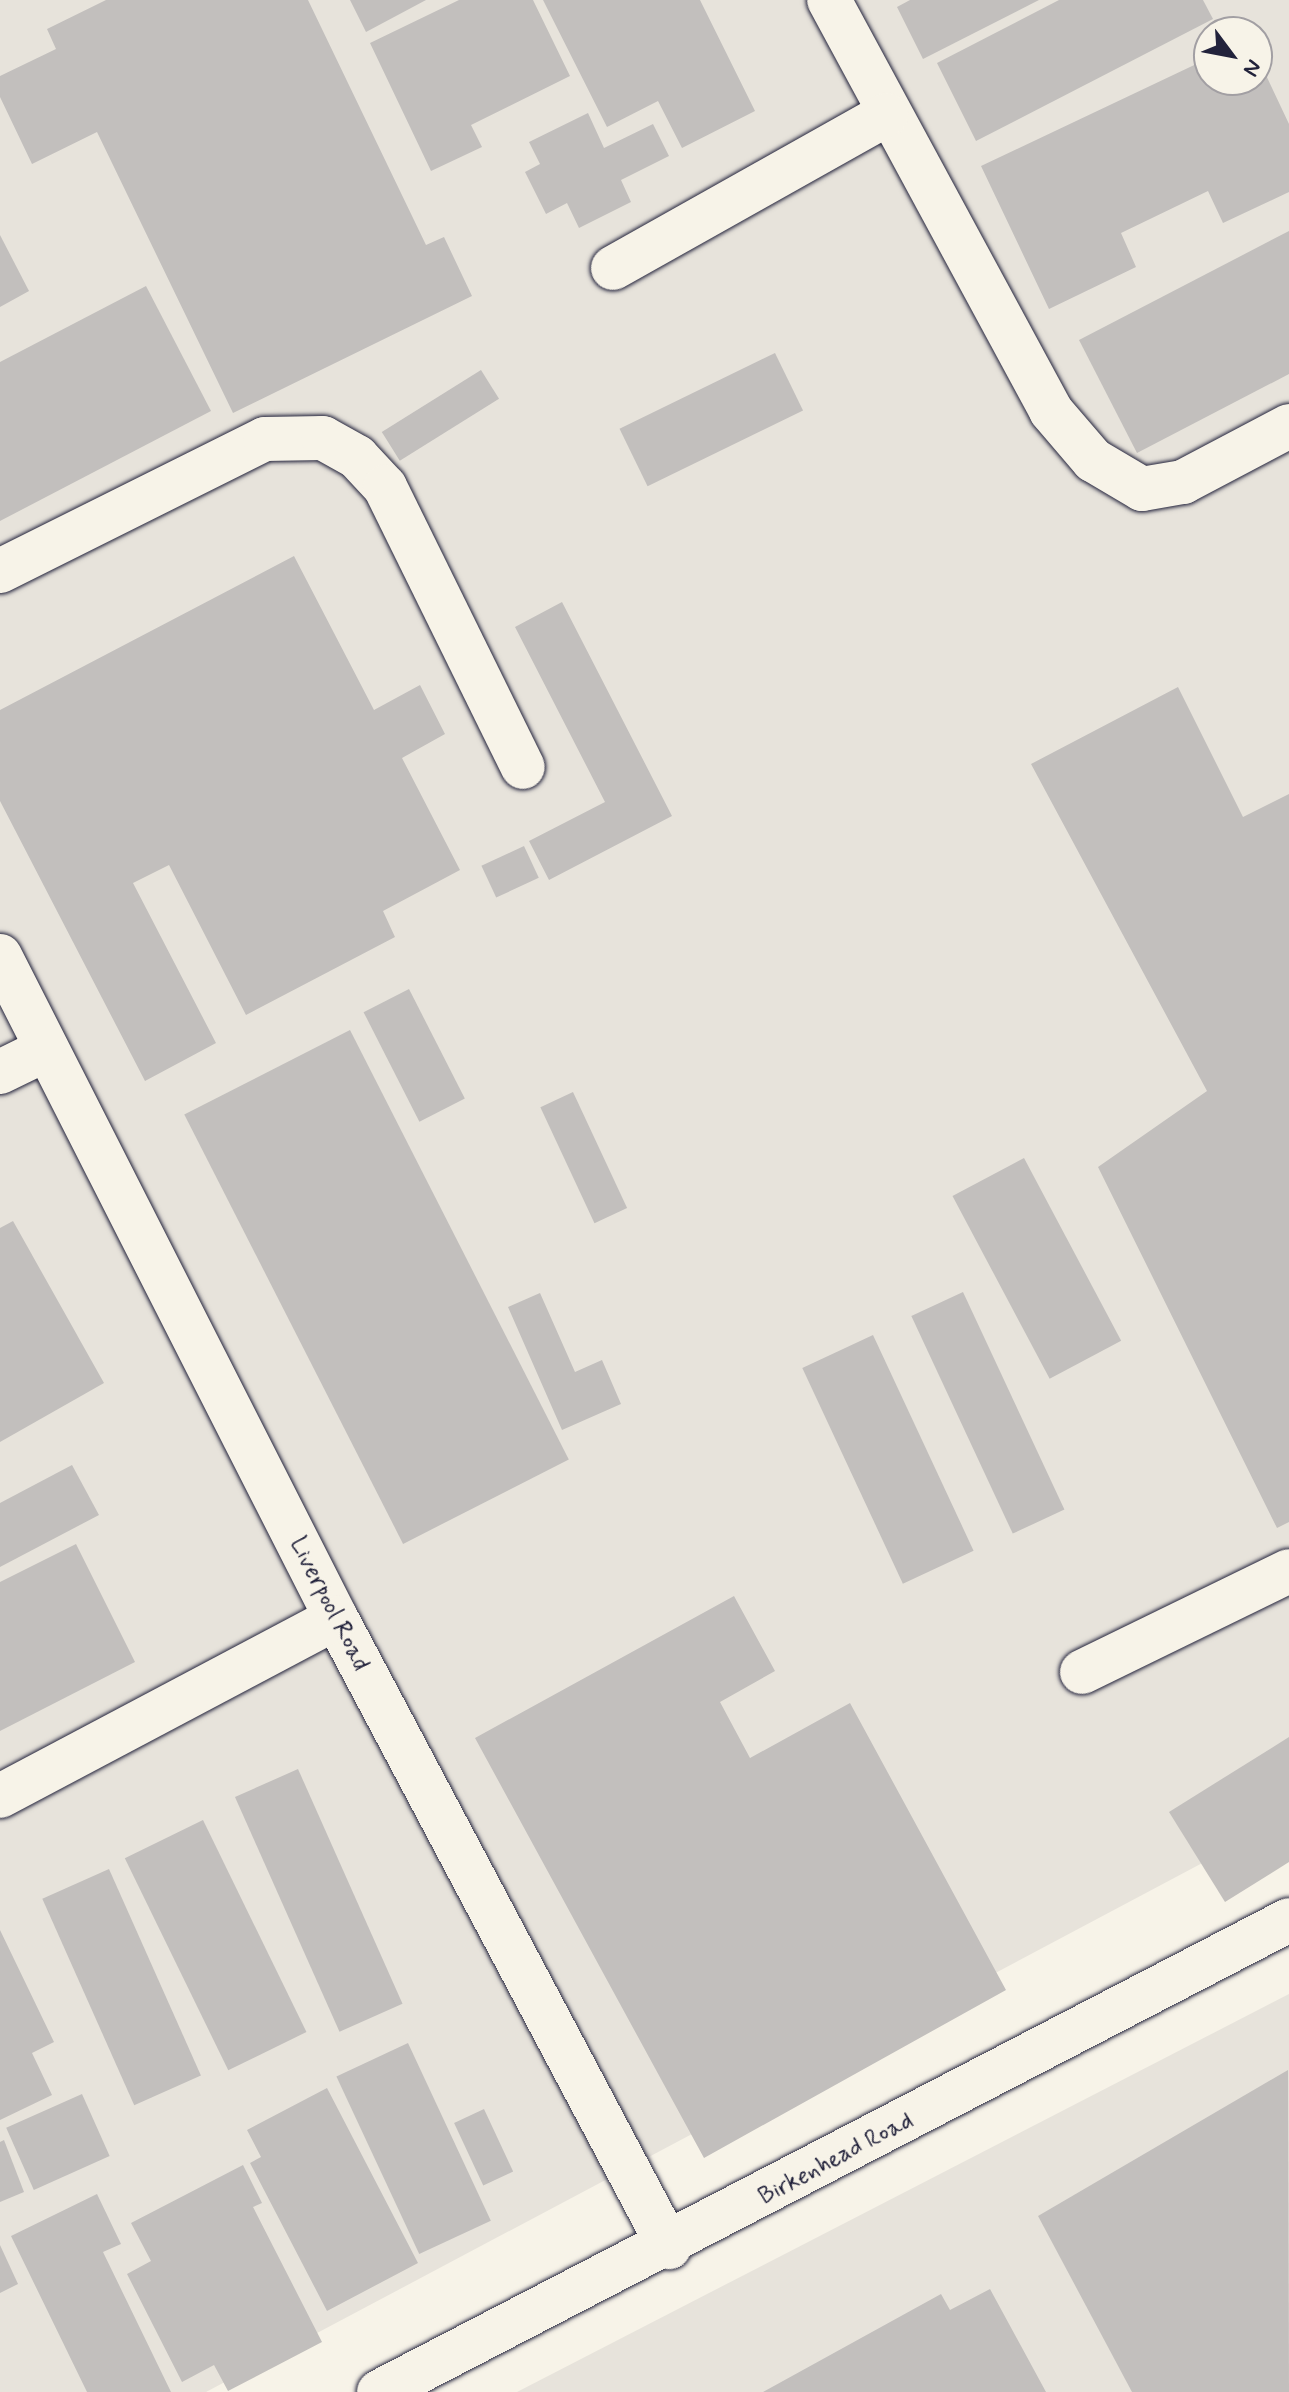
<!DOCTYPE html>
<style>
body{margin:0}
#map{position:relative;width:1289px;height:2392px;overflow:hidden;background:#f7f3e8;font-family:Mynerve,sans-serif}
div>[style]{position:absolute}
.built>*{inset:0;background:#e7e3db}
.building>*{inset:0;background:#c2bfbd;transform-origin:0 0}
.roads{filter:drop-shadow(0 0 2px #22223b) drop-shadow(0 0 2px #22223b)}
.minor>*{height:44px;margin:-22px;padding:0 22px;transform-origin:22px;border-radius:22px;background:#f7f3e8}
span{translate:-50% -50%;white-space:nowrap;text-align:center;line-height:1.15;-webkit-text-stroke:6px #f7f3e8;paint-order:stroke}
.street-label{font-size:24px;color:#22223b}
.north{position:absolute;left:1193px;top:16px;width:80px;height:80px;box-sizing:border-box;background:#f7f3e8;border:2px solid #a29fa3;border-radius:50%;rotate:122deg;font-size:22px;font-weight:700;line-height:32px;text-align:center;color:#22223b}
.north::after{content:'';display:block;margin:auto;width:28px;height:36px;background:#22223b;clip-path:polygon(50% 0,100% 100%,50% 72%,0 100%)}
</style>
<div id="map">
<div class="built">
<div style="clip-path:polygon(evenodd,0 0,1289px 0,1289px 1817px,206px 2392px,0 2392px,0 0,1209px 32px,1257px 32px,1257px 80px,1209px 80px,1209px 32px)"></div>
<div style="clip-path:polygon(1289px 1994px,1289px 2392px,517px 2392px)"></div>
</div>
<div class="building">
<div style="clip-path:polygon(106px 0,308px 0,426px 245px,444px 237px,472px 296px,233px 413px,97px 132px,32px 164px,0 97px,0 76px,56px 49px,47px 29px)"></div>
<div style="clip-path:polygon(350px 0,426px 0,366px 32px)"></div>
<div style="clip-path:polygon(459px 0,533px 0,570px 76px,471px 125px,482px 147px,431px 171px,370px 43px)"></div>
<div style="clip-path:polygon(543px 0,700px 0,755px 111px,682px 148px,658px 101px,607px 127px)"></div>
<div style="clip-path:polygon(910px 0,1039px 0,923px 59px,897px 7px)"></div>
<div style="clip-path:polygon(1059px 0,1203px 0,1213px 19px,976px 141px,937px 63px)"></div>
<div style="clip-path:polygon(1257px 56px,1289px 124px,1289px 192px,1223px 223px,1208px 191px,1121px 233px,1136px 267px,1049px 309px,981px 166px,1209px 58px,1209px 80px,1257px 80px)"></div>
<div style="clip-path:polygon(588px 113px,604px 148px,653px 124px,669px 156px,621px 180px,631px 202px,579px 228px,567px 203px,546px 214px,525px 172px,540px 164px,529px 142px)"></div>
<div style="clip-path:polygon(1289px 231px,1289px 374px,1137px 453px,1079px 340px)"></div>
<div style="clip-path:polygon(0 235px,29px 291px,0 307px)"></div>
<div style="clip-path:polygon(146px 286px,211px 411px,0 521px,0 362px)"></div>
<div style="left:775px;top:353px;width:64px;height:173px;rotate:64deg"></div>
<div style="left:481px;top:370px;width:34px;height:117px;rotate:58deg"></div>
<div style="clip-path:polygon(294px 556px,374px 710px,420px 685px,445px 734px,402px 758px,460px 870px,383px 911px,395px 937px,246px 1015px,169px 865px,133px 883px,216px 1043px,145px 1081px,0 801px,0 710px)"></div>
<div style="clip-path:polygon(562px 602px,672px 816px,549px 880px,529px 841px,605px 802px,515px 627px)"></div>
<div style="clip-path:polygon(1178px 687px,1243px 817px,1289px 794px,1289px 1522px,1277px 1528px,1098px 1167px,1207px 1091px,1031px 764px)"></div>
<div style="left:524px;top:846px;width:35px;height:47px;rotate:65deg"></div>
<div style="left:409px;top:989px;width:123px;height:51px;rotate:63deg"></div>
<div style="left:350px;top:1030px;width:482px;height:186px;rotate:63deg"></div>
<div style="left:573px;top:1092px;width:128px;height:36px;rotate:65deg"></div>
<div style="left:1024px;top:1158px;width:207px;height:81px;rotate:62deg"></div>
<div style="clip-path:polygon(13px 1221px,104px 1383px,0 1442px,0 1228px)"></div>
<div style="left:963px;top:1292px;width:240px;height:57px;rotate:65deg"></div>
<div style="clip-path:polygon(540px 1293px,575px 1372px,602px 1360px,621px 1404px,562px 1430px,508px 1307px)"></div>
<div style="left:873px;top:1335px;width:238px;height:78px;rotate:65deg"></div>
<div style="clip-path:polygon(72px 1465px,99px 1515px,0 1567px,0 1503px)"></div>
<div style="clip-path:polygon(76px 1544px,135px 1662px,0 1731px,0 1582px)"></div>
<div style="clip-path:polygon(734px 1596px,775px 1671px,720px 1702px,750px 1758px,850px 1703px,1006px 1990px,704px 2158px,475px 1738px)"></div>
<div style="clip-path:polygon(1289px 1737px,1289px 1862px,1225px 1902px,1169px 1812px)"></div>
<div style="left:298px;top:1769px;width:257px;height:69px;rotate:66deg"></div>
<div style="left:203px;top:1820px;width:236px;height:87px;rotate:64deg"></div>
<div style="left:109px;top:1869px;width:226px;height:73px;rotate:66deg"></div>
<div style="clip-path:polygon(0 1930px,54px 2042px,32px 2053px,52px 2095px,0 2120px)"></div>
<div style="left:408px;top:2043px;width:196px;height:79px;rotate:65deg"></div>
<div style="clip-path:polygon(1288px 2070px,1289px 2392px,1132px 2392px,1038px 2216px)"></div>
<div style="clip-path:polygon(327px 2088px,418px 2263px,327px 2311px,250px 2163px,261px 2157px,247px 2130px)"></div>
<div style="left:82px;top:2094px;width:68px;height:83px;rotate:66deg"></div>
<div style="left:484px;top:2109px;width:69px;height:33px;rotate:65deg"></div>
<div style="clip-path:polygon(4px 2140px,24px 2192px,0 2202px,0 2142px)"></div>
<div style="clip-path:polygon(243px 2165px,262px 2203px,253px 2207px,322px 2342px,228px 2391px,214px 2365px,182px 2382px,127px 2274px,151px 2261px,131px 2223px)"></div>
<div style="clip-path:polygon(97px 2194px,121px 2244px,103px 2252px,171px 2392px,87px 2392px,11px 2236px)"></div>
<div style="clip-path:polygon(0 2245px,18px 2284px,0 2293px)"></div>
<div style="clip-path:polygon(990px 2289px,1046px 2392px,763px 2392px,941px 2294px,950px 2310px)"></div>
</div>
<div class="roads">
<div class="minor">
<div style="left:829px;top:0;width:467px;rotate:61.6deg"></div>
<div style="left:1051px;top:411px;width:65px;rotate:49.4deg"></div>
<div style="left:1093px;top:460px;width:57px;rotate:30.6deg"></div>
<div style="left:1142px;top:489px;width:42px;rotate:-9.7deg"></div>
<div style="left:1183px;top:482px;width:120px;rotate:-27.8deg"></div>
<div style="left:613px;top:268px;width:313px;rotate:-29.3deg"></div>
<div style="left:0;top:571px;width:296px;rotate:-26.5deg"></div>
<div style="left:265px;top:439px;width:58px;rotate:-1deg"></div>
<div style="left:323px;top:438px;width:39px;rotate:29deg"></div>
<div style="left:357px;top:457px;width:41px;rotate:47deg"></div>
<div style="left:385px;top:487px;width:312px;rotate:63.8deg"></div>
<div style="left:0;top:956px;width:742px;rotate:63.09deg"></div>
<div style="left:336px;top:1618px;width:712px;rotate:62.1deg"></div>
<div style="left:0;top:1072px;width:52px;rotate:-26.1deg"></div>
<div style="left:1082px;top:1672px;width:230px;rotate:-26deg"></div>
<div style="left:0;top:1796px;width:380px;rotate:-27.9deg"></div>
<div style="left:379px;top:2392px;width:1025px;rotate:-27.41deg"></div>
</div>
</div>
<div class="street-label">
<span style="left:329px;top:1604px;rotate:63deg">Liverpool Road</span>
<span style="left:836px;top:2159px;rotate:-28deg">Birkenhead Road</span>
</div>
<div class="north">N</div>
</div>
